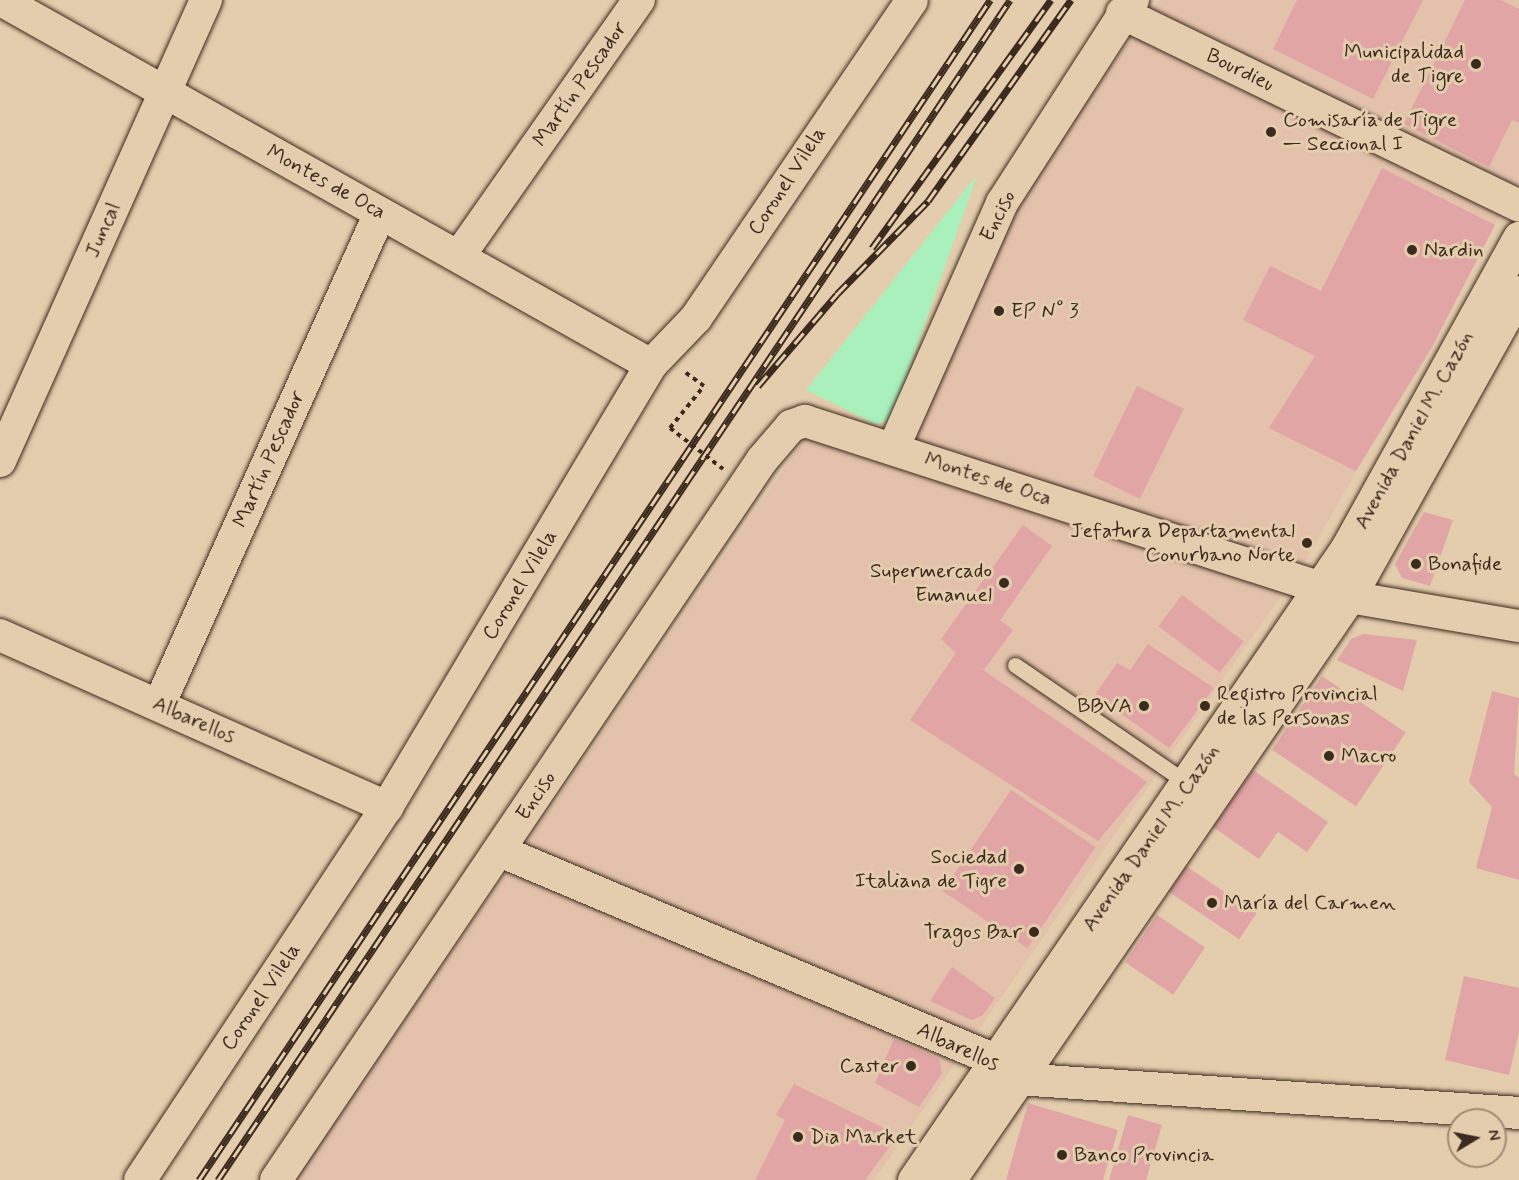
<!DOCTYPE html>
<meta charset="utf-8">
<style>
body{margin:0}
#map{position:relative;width:1519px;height:1180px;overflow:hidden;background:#e4cdad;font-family:Mynerve,sans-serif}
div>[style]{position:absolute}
.built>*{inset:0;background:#e3c1aa}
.green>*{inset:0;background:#a9f0bd}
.building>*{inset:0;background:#e0a5a4;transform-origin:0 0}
.path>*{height:4px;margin-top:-2px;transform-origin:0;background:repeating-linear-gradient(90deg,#3b2a1e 0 4.5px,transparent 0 9px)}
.roads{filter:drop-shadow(0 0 2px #3b2a1e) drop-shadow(0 0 2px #3b2a1e)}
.lane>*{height:15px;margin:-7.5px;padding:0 7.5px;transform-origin:7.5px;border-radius:7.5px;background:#e4cdad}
.street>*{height:32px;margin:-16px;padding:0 16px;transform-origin:16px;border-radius:16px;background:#e4cdad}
.secondary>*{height:33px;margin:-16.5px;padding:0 16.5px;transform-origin:16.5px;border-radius:16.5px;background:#e4cdad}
.rail>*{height:7px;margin-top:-3.5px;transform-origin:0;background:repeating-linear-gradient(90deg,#e4cdad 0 14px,#3b2a1e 0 28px);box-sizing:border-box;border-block:2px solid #3b2a1e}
.path-bridge>*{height:4px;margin-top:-2px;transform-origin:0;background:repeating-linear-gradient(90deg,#3b2a1e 0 4.5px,transparent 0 9px)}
.dots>*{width:16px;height:16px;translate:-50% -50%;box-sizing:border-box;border:3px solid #e4cdad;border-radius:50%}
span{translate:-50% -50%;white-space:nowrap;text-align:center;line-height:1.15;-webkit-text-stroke:6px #e4cdad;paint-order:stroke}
.poi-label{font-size:21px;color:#3b2a1e}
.right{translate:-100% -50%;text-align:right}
.left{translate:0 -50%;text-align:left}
.street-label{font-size:21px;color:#3b2a1e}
.north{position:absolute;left:1447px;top:1108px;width:60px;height:60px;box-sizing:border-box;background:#e4cdad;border:2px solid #a08c74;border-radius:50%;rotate:80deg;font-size:16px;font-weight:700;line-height:24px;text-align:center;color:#3b2a1e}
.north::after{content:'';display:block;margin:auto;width:21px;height:27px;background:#3b2a1e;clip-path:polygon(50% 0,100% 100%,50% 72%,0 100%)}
</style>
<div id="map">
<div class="built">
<div style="clip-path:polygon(1159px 0,1519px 0,1519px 181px,1306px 560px,874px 1180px,295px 1180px,809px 433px,901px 462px,1003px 219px)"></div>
</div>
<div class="green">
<div style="clip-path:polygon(977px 175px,891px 420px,875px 424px,806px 390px)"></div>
</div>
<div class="building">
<div style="clip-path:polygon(1297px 0,1423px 0,1373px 99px,1273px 49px)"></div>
<div style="clip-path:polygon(1465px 0,1501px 0,1519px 9px,1519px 123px,1512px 120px,1489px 167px,1404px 124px)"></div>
<div style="clip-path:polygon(1382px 168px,1495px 225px,1432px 347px,1356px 471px,1269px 428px,1315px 356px,1243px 320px,1270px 266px,1321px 291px)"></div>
<div style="left:1137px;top:386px;width:52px;height:100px;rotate:26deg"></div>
<div style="clip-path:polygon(1424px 512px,1453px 520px,1430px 586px,1402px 578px,1395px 564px)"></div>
<div style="clip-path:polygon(1023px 525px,1052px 546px,1000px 620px,1013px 630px,984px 670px,977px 666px,1147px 782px,1098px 841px,910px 720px,956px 653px,941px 639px)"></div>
<div style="left:1182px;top:595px;width:77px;height:39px;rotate:37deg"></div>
<div style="clip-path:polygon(1363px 634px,1417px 640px,1403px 691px,1337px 660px,1351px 639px)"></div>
<div style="clip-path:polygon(1148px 644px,1214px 688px,1169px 748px,1095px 695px,1117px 663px,1130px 670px)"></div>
<div style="left:1322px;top:676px;width:101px;height:89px;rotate:34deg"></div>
<div style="clip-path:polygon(1492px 691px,1519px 698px,1514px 774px,1519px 778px,1519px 880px,1476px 868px,1492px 807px,1469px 782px)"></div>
<div style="clip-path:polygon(1253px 770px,1328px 822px,1307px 852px,1278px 832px,1259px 859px,1213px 827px)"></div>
<div style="left:1011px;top:790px;width:102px;height:122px;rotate:34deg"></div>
<div style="left:1186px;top:866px;width:85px;height:31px;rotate:34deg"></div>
<div style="left:1157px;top:915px;width:58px;height:57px;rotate:34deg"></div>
<div style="clip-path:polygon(952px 967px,995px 998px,983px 1015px,972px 1020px,930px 1001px)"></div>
<div style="clip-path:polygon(1464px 976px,1519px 988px,1519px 1032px,1509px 1075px,1445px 1060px)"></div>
<div style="clip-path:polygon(894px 1039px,939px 1059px,942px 1073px,919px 1107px,875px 1083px)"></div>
<div style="clip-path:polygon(794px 1084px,898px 1135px,865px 1180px,755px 1180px,785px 1120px,776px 1115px)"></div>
<div style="clip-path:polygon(1028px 1103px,1118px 1130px,1103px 1180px,1006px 1180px)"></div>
<div style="clip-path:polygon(1128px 1115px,1162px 1125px,1146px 1180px,1109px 1180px)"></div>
</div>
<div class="path">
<div style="left:670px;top:428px;width:54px;rotate:-51deg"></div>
<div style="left:704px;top:386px;width:26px;rotate:-144deg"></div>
</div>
<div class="roads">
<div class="lane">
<div style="left:1015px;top:665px;width:211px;rotate:34.4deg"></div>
</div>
<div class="street">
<div style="left:1px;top:0;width:745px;rotate:29.32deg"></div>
<div style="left:1122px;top:13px;width:441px;rotate:25.9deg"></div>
<div style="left:459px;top:256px;width:313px;rotate:-54.9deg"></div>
<div style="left:893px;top:449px;width:269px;rotate:-66.1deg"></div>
<div style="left:1002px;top:203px;width:242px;rotate:-57.2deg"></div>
<div style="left:0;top:461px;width:505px;rotate:-65.92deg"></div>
<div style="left:0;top:635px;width:424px;rotate:24deg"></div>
<div style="left:159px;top:705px;width:539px;rotate:-65.81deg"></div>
<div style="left:500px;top:851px;width:537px;rotate:22.89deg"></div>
<div style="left:995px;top:1060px;width:29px;rotate:41deg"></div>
<div style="left:1017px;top:1079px;width:503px;rotate:3.87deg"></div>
<div style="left:140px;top:1180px;width:447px;rotate:-56.5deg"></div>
<div style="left:387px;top:807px;width:515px;rotate:-59.15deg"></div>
<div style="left:651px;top:365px;width:65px;rotate:-46.2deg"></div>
<div style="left:696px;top:318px;width:384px;rotate:-55.8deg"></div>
<div style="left:276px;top:1180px;width:869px;rotate:-55.98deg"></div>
<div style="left:762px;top:460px;width:45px;rotate:-49.5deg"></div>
<div style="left:791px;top:426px;width:15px;rotate:-20deg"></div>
<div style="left:805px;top:421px;width:572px;rotate:17.93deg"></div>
<div style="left:1349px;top:597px;width:172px;rotate:9.7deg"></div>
</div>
<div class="secondary">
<div style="left:914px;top:1180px;width:766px;rotate:-55.58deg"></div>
<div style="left:1347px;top:548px;width:355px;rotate:-61deg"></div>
<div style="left:949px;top:1180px;width:707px;rotate:-55.55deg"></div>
<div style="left:1349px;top:597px;width:349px;rotate:-60.9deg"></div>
</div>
</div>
<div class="rail">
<div style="left:872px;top:248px;width:306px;rotate:-54.2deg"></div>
<div style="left:758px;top:386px;width:121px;rotate:-49.3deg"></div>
<div style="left:837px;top:294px;width:130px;rotate:-45.6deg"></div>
<div style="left:928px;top:201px;width:247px;rotate:-54.6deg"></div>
<div style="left:199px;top:1180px;width:1421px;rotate:-56.16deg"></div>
<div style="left:218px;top:1180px;width:1421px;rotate:-56.13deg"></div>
</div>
<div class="path-bridge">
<div style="left:670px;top:428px;width:67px;rotate:37.7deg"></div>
</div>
<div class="dots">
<div style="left:1476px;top:64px;background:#3b2a1e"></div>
<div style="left:1271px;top:132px;background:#3b2a1e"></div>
<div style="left:1412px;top:250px;background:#3b2a1e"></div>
<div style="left:999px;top:311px;background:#3b2a1e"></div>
<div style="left:1307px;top:543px;background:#3b2a1e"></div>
<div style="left:1416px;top:564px;background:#3b2a1e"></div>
<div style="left:1004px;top:583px;background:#3b2a1e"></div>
<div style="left:1144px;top:706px;background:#3b2a1e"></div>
<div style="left:1205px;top:706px;background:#3b2a1e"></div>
<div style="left:1329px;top:756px;background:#3b2a1e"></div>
<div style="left:1019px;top:869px;background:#3b2a1e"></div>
<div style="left:1212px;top:903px;background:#3b2a1e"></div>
<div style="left:1034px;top:932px;background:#3b2a1e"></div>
<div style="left:911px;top:1066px;background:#3b2a1e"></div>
<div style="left:798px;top:1137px;background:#3b2a1e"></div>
<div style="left:1062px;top:1155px;background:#3b2a1e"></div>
</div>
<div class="poi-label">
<span class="right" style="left:1464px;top:64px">Municipalidad<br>de Tigre</span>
<span class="left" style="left:1283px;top:132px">Comisaría de Tigre<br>— Seccional I</span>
<span class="left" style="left:1424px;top:250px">Nardin</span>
<span class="left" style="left:1011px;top:311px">EP N° 3</span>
<span class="right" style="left:1295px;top:543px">Jefatura Departamental<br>Conurbano Norte</span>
<span class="left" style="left:1428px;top:564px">Bonafide</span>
<span class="right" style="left:992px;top:583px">Supermercado<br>Emanuel</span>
<span class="left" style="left:1217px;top:706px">Registro Provincial<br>de las Personas</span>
<span class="right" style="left:1132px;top:706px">BBVA</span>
<span class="left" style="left:1341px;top:756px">Macro</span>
<span class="right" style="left:1007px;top:869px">Sociedad<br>Italiana de Tigre</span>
<span class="left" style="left:1224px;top:903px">María del Carmen</span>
<span class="right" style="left:1022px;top:932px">Tragos Bar</span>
<span class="right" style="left:899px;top:1066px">Caster</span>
<span class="left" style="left:810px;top:1137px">Dia Market</span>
<span class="left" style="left:1074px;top:1155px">Banco Provincia</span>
</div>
<div class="street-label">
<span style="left:1240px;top:70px;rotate:26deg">Bourdieu</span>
<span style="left:580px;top:84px;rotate:-55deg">Martín Pescador</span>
<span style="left:787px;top:181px;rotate:-57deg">Coronel Vilela</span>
<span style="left:326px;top:182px;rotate:29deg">Montes de Oca</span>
<span style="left:998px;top:216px;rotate:-63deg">Enciso</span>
<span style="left:103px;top:230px;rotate:-66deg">Juncal</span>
<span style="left:1414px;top:430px;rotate:-61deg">Avenida Daniel M. Cazón</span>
<span style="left:269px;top:459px;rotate:-66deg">Martín Pescador</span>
<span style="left:988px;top:479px;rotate:18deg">Montes de Oca</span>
<span style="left:520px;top:585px;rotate:-59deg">Coronel Vilela</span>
<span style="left:194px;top:720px;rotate:24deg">Albarellos</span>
<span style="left:536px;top:796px;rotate:-56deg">Enciso</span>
<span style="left:1151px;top:838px;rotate:-55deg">Avenida Daniel M. Cazón</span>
<span style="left:261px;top:997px;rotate:-56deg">Coronel Vilela</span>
<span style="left:958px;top:1047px;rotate:25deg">Albarellos</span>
</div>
<div class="north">N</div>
</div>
